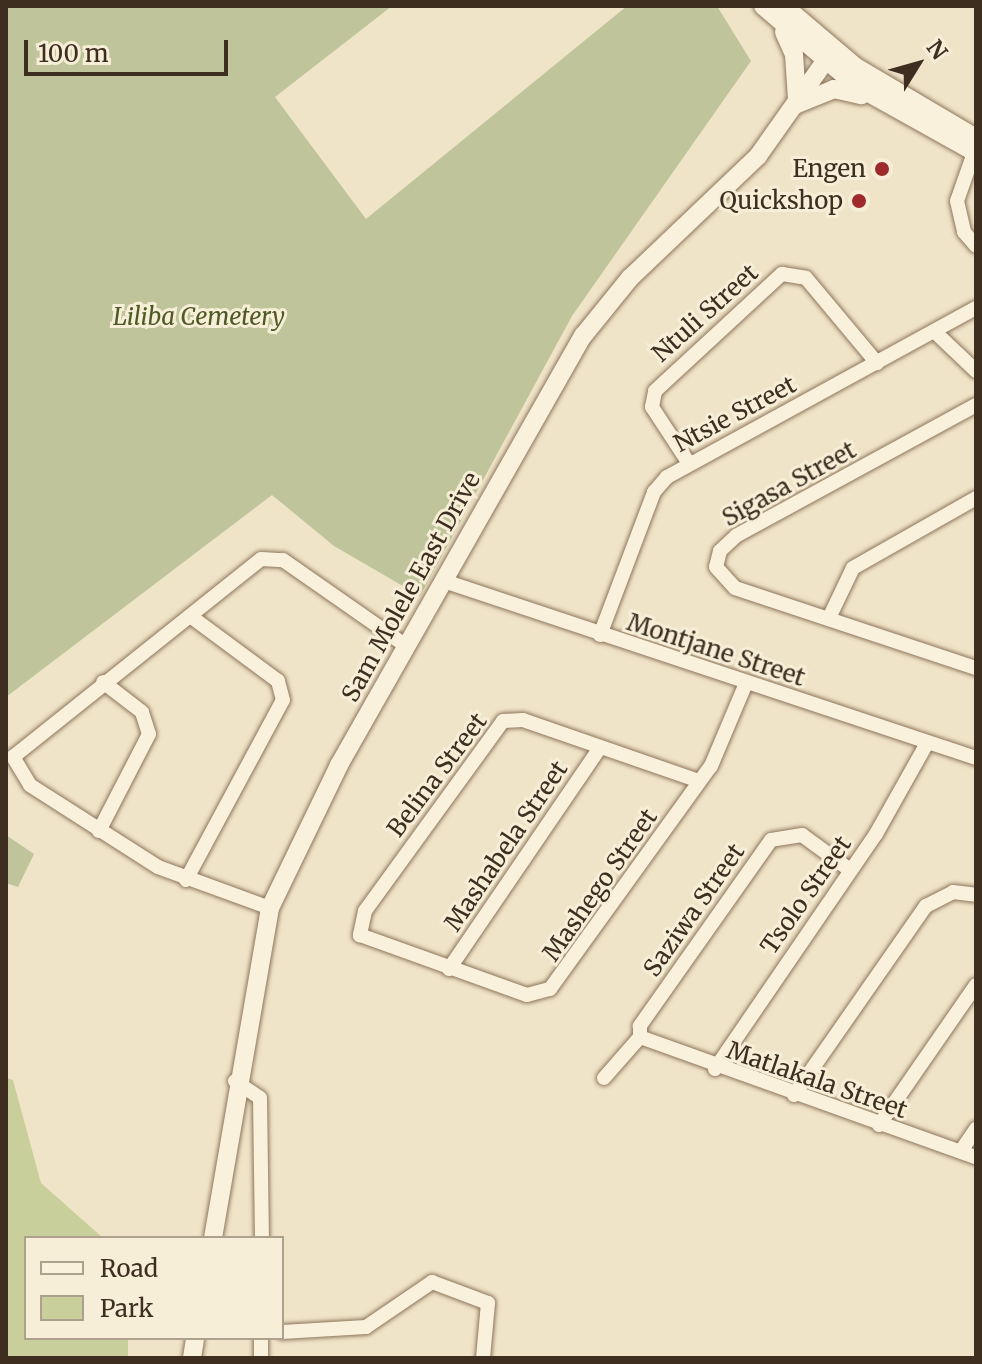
<!DOCTYPE html>
<style>
body{margin:0}
#map{position:relative;width:982px;height:1364px;overflow:hidden;background:#f0e4c8;font-family:Merriweather,serif}
div>[style]{position:absolute}
.green>*{inset:0;background:#c9cf9b}
.cemetery>*{inset:0;background:#bfc49a}
.roads{filter:drop-shadow(0 0 2px #8d765c) drop-shadow(0 0 2px #8d765c)}
.minor>*{height:14px;margin:-7px;padding:0 7px;transform-origin:7px;border-radius:7px;background:#faf1dc}
.tertiary>*{height:18px;margin:-9px;padding:0 9px;transform-origin:9px;border-radius:9px;background:#faf1dc}
.dots>*{width:22px;height:22px;translate:-50% -50%;box-sizing:border-box;border:4px solid #f7eed8;border-radius:50%}
span{translate:-50% -50%;white-space:nowrap;text-align:center;line-height:1.15;-webkit-text-stroke:6px #f7eed8;paint-order:stroke}
.poi-label{font-size:24px;color:#3d2e20}
.right{translate:-100% -50%;text-align:right}
.street-label{font-size:24px;color:#3d2e20}
.park-label{font-size:24px;color:#4d5a26;font-style:italic}
.frame{position:absolute;inset:0;border:8px solid #3d2e20;pointer-events:none}
.legend{position:absolute;left:24px;top:1236px;width:260px;height:104px;box-sizing:border-box;background:#f7eed8;border:2px solid #ada18e;margin:0;padding:10px 14px;list-style:none;font-size:24px;color:#3d2e20}
.legend li{display:flex;align-items:center;gap:16px;height:40px}
.legend b{width:40px;border:2px solid #ada18e}
.north{position:absolute;left:878px;top:24px;width:80px;height:80px;-webkit-text-stroke:6px #f7eed8;paint-order:stroke;rotate:53deg;font-size:22px;font-weight:700;line-height:32px;text-align:center;color:#3d2e20}
.north::after{content:'';display:block;margin:auto;width:28px;height:36px;background:#3d2e20;clip-path:polygon(50% 0,100% 100%,50% 72%,0 100%)}
.scale{position:absolute;left:24px;top:40px;width:204px;height:36px;box-sizing:border-box;border:4px solid #3d2e20;border-top:0;padding-left:10px;font-size:24px;line-height:28px;white-space:nowrap;color:#3d2e20;-webkit-text-stroke:6px #f7eed8;paint-order:stroke}
</style>
<div id="map">
<div class="green">
<div style="clip-path:polygon(6px 1078px,13px 1080px,41px 1183px,103px 1238px,26px 1238px,26px 1338px,128px 1338px,128px 1358px,6px 1358px)"></div>
</div>
<div class="cemetery">
<div style="clip-path:polygon(6px 6px,392px 6px,275px 97px,366px 219px,627px 6px,717px 6px,751px 61px,572px 316px,420px 596px,334px 546px,272px 495px,6px 697px)"></div>
<div style="clip-path:polygon(6px 835px,34px 854px,18px 887px,6px 883px)"></div>
</div>
<div class="roads">
<div class="minor">
<div style="left:976px;top:147px;width:57px;rotate:109.4deg"></div>
<div style="left:957px;top:201px;width:32px;rotate:77deg"></div>
<div style="left:964px;top:232px;width:18px;rotate:49deg"></div>
<div style="left:936px;top:333px;width:55px;rotate:43.5deg"></div>
<div style="left:976px;top:405px;width:273px;rotate:151.4deg"></div>
<div style="left:736px;top:536px;width:22px;rotate:137deg"></div>
<div style="left:720px;top:551px;width:16px;rotate:104deg"></div>
<div style="left:716px;top:567px;width:28px;rotate:48deg"></div>
<div style="left:735px;top:588px;width:254px;rotate:18.4deg"></div>
<div style="left:688px;top:462px;width:66px;rotate:-123.2deg"></div>
<div style="left:652px;top:407px;width:16px;rotate:-79deg"></div>
<div style="left:655px;top:391px;width:173px;rotate:-42.7deg"></div>
<div style="left:782px;top:274px;width:24px;rotate:9deg"></div>
<div style="left:806px;top:278px;width:111px;rotate:50.1deg"></div>
<div style="left:444px;top:581px;width:561px;rotate:18.4deg"></div>
<div style="left:829px;top:618px;width:55px;rotate:-64.4deg"></div>
<div style="left:853px;top:568px;width:142px;rotate:-29.6deg"></div>
<div style="left:600px;top:635px;width:153px;rotate:-69.3deg"></div>
<div style="left:654px;top:492px;width:20px;rotate:-49deg"></div>
<div style="left:667px;top:477px;width:352px;rotate:-28.7deg"></div>
<div style="left:699px;top:781px;width:186px;rotate:-160.9deg"></div>
<div style="left:523px;top:720px;width:20px;rotate:177deg"></div>
<div style="left:503px;top:721px;width:235px;rotate:126deg"></div>
<div style="left:365px;top:911px;width:25px;rotate:102deg"></div>
<div style="left:360px;top:935px;width:177px;rotate:19.8deg"></div>
<div style="left:527px;top:995px;width:24px;rotate:-15deg"></div>
<div style="left:550px;top:989px;width:275px;rotate:-54.2deg"></div>
<div style="left:711px;top:766px;width:90px;rotate:-67.1deg"></div>
<div style="left:99px;top:831px;width:109px;rotate:-62.7deg"></div>
<div style="left:149px;top:734px;width:23px;rotate:-108deg"></div>
<div style="left:142px;top:712px;width:49px;rotate:-142.4deg"></div>
<div style="left:850px;top:870px;width:59px;rotate:-143.9deg"></div>
<div style="left:802px;top:835px;width:31px;rotate:171deg"></div>
<div style="left:771px;top:840px;width:228px;rotate:125.2deg"></div>
<div style="left:640px;top:1026px;width:11px;rotate:90deg"></div>
<div style="left:640px;top:1037px;width:357px;rotate:19.7deg"></div>
<div style="left:186px;top:880px;width:204px;rotate:-61.7deg"></div>
<div style="left:283px;top:700px;width:20px;rotate:-105deg"></div>
<div style="left:278px;top:681px;width:109px;rotate:-143.5deg"></div>
<div style="left:270px;top:908px;width:119px;rotate:-159.9deg"></div>
<div style="left:158px;top:867px;width:152px;rotate:-147.4deg"></div>
<div style="left:30px;top:785px;width:33px;rotate:-121deg"></div>
<div style="left:13px;top:757px;width:317px;rotate:-38.6deg"></div>
<div style="left:261px;top:559px;width:22px;rotate:3deg"></div>
<div style="left:283px;top:560px;width:149px;rotate:34.9deg"></div>
<div style="left:449px;top:969px;width:268px;rotate:-55.7deg"></div>
<div style="left:715px;top:1069px;width:285px;rotate:-55.6deg"></div>
<div style="left:876px;top:834px;width:104px;rotate:-60.7deg"></div>
<div style="left:604px;top:1078px;width:55px;rotate:-48.7deg"></div>
<div style="left:235px;top:1081px;width:30px;rotate:34deg"></div>
<div style="left:260px;top:1098px;width:140px;rotate:89.2deg"></div>
<div style="left:794px;top:1095px;width:231px;rotate:-55.1deg"></div>
<div style="left:926px;top:906px;width:30px;rotate:-27deg"></div>
<div style="left:953px;top:892px;width:23px;rotate:7deg"></div>
<div style="left:879px;top:1125px;width:170px;rotate:-55.3deg"></div>
<div style="left:961px;top:1151px;width:27px;rotate:-56deg"></div>
<div style="left:282px;top:1332px;width:84px;rotate:-3.4deg"></div>
<div style="left:366px;top:1327px;width:80px;rotate:-34.3deg"></div>
<div style="left:432px;top:1282px;width:60px;rotate:20.6deg"></div>
<div style="left:488px;top:1303px;width:55px;rotate:95.2deg"></div>
<div style="left:261px;top:1338px;width:20px;rotate:90deg"></div>
</div>
<div class="tertiary">
<div style="left:763px;top:6px;width:125px;rotate:40.5deg"></div>
<div style="left:858px;top:87px;width:135px;rotate:29.2deg"></div>
<div style="left:784px;top:6px;width:94px;rotate:40.3deg"></div>
<div style="left:856px;top:67px;width:139px;rotate:30.6deg"></div>
<div style="left:784px;top:32px;width:24px;rotate:66deg"></div>
<div style="left:794px;top:54px;width:45px;rotate:86.2deg"></div>
<div style="left:795px;top:105px;width:42px;rotate:-22.3deg"></div>
<div style="left:834px;top:89px;width:28px;rotate:13deg"></div>
<div style="left:213px;top:1238px;width:335px;rotate:-80.2deg"></div>
<div style="left:270px;top:908px;width:159px;rotate:-64.2deg"></div>
<div style="left:339px;top:765px;width:494px;rotate:-60.4deg"></div>
<div style="left:583px;top:336px;width:75px;rotate:-51deg"></div>
<div style="left:630px;top:278px;width:177px;rotate:-43.6deg"></div>
<div style="left:758px;top:156px;width:130px;rotate:-54.7deg"></div>
<div style="left:192px;top:1358px;width:20px;rotate:-81deg"></div>
</div>
</div>
<div class="dots">
<div style="left:882px;top:169px;background:#9e2a2b"></div>
<div style="left:859px;top:201px;background:#9e2a2b"></div>
</div>
<div class="poi-label">
<span class="right" style="left:866px;top:169px">Engen</span>
<span class="right" style="left:843px;top:201px">Quickshop</span>
</div>
<div class="street-label">
<span style="left:705px;top:313px;rotate:-42deg">Ntuli Street</span>
<span style="left:735px;top:414px;rotate:-28deg">Ntsie Street</span>
<span style="left:789px;top:484px;rotate:-29deg">Sigasa Street</span>
<span style="left:411px;top:587px;rotate:-61deg">Sam Molele East Drive</span>
<span style="left:716px;top:650px;rotate:18deg">Montjane Street</span>
<span style="left:437px;top:775px;rotate:-53deg">Belina Street</span>
<span style="left:506px;top:846px;rotate:-56deg">Mashabela Street</span>
<span style="left:600px;top:885px;rotate:-55deg">Mashego Street</span>
<span style="left:806px;top:895px;rotate:-55deg">Tsolo Street</span>
<span style="left:694px;top:910px;rotate:-55deg">Saziwa Street</span>
<span style="left:817px;top:1080px;rotate:19deg">Matlakala Street</span>
</div>
<div class="park-label">
<span style="left:199px;top:317px">Liliba Cemetery</span>
</div>
<div class="frame"></div>
<ul class="legend">
<li><b style="height:10px;background:#faf1dc"></b>Road</li>
<li><b style="height:22px;background:#c9cf9b"></b>Park</li>
</ul>
<div class="north">N</div>
<div class="scale">100 m</div>
</div>
